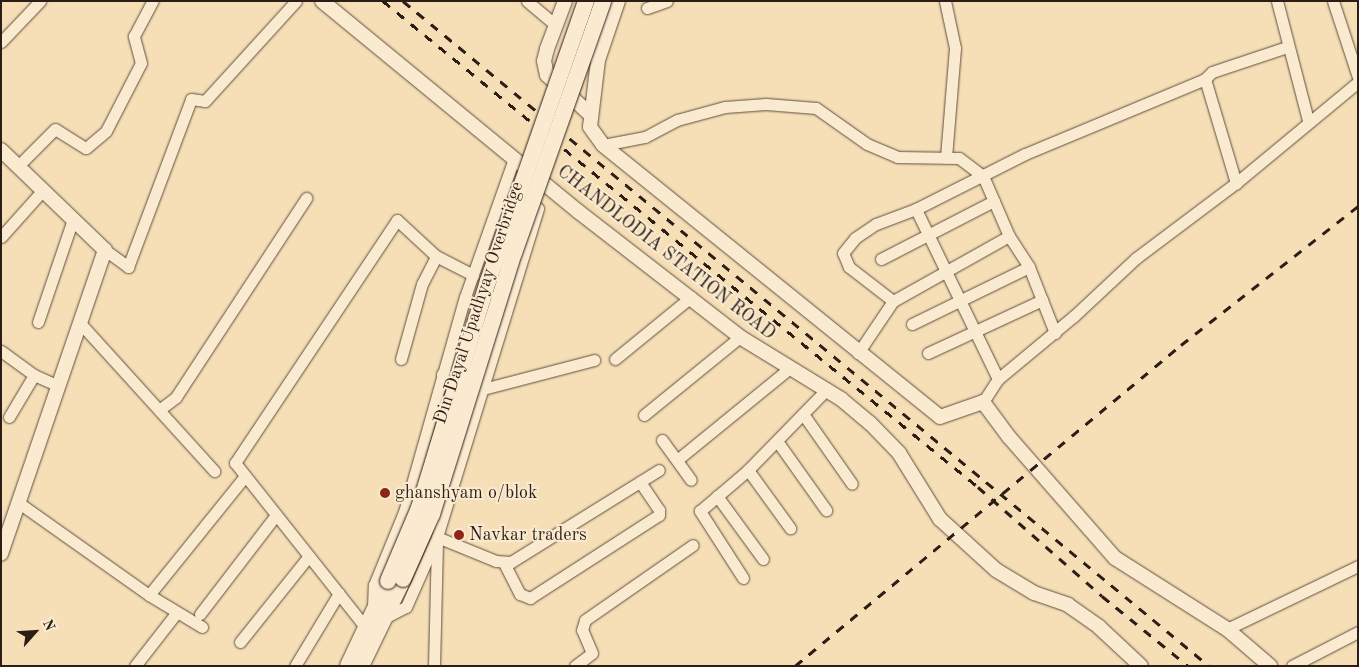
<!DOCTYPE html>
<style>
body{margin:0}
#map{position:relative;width:1359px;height:667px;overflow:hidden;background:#f6dfb7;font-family:"Old Standard TT",serif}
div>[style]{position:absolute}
.roads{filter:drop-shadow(0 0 1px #5e4e3e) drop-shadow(0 0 1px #5e4e3e)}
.minor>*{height:11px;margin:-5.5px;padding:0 5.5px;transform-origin:5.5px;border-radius:5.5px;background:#f9ead0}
.tertiary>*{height:14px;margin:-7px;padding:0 7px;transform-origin:7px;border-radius:7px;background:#f9ead0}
.secondary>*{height:16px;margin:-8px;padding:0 8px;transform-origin:8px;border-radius:8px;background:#f9ead0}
.rail>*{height:3px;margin-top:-1.5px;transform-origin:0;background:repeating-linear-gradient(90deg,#2c1d16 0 9px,transparent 0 18px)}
.bridges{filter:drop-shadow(0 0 1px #2c1d16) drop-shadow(0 0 1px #2c1d16)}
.secondary-bridge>*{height:16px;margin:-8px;padding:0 8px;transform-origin:8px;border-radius:8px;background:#f9ead0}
.dots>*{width:14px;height:14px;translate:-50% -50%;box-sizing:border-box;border:2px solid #f9ead0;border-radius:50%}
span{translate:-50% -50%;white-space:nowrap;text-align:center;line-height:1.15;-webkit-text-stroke:4px #f9ead0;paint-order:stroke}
.street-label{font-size:18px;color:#2c1d16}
.poi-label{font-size:18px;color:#2c1d16}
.left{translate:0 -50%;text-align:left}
.frame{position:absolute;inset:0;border:2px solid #2c1d16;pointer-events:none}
.north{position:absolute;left:10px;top:607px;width:50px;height:50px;-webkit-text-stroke:4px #f9ead0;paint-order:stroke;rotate:64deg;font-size:14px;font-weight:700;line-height:20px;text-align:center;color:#2c1d16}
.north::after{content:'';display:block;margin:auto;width:18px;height:22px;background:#2c1d16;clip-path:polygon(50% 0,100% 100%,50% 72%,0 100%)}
</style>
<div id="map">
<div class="roads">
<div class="minor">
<div style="left:527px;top:1px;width:38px;rotate:40deg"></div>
<div style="left:945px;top:1px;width:48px;rotate:78deg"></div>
<div style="left:955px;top:48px;width:110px;rotate:94.7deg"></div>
<div style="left:1277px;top:1px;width:123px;rotate:75.4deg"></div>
<div style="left:1333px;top:1px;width:80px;rotate:71.8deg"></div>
<div style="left:647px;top:8px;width:21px;rotate:-19deg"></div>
<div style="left:1px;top:42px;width:57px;rotate:-46.4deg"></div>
<div style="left:1205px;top:79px;width:10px;rotate:-45deg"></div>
<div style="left:1212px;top:72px;width:79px;rotate:-18.4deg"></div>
<div style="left:603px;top:145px;width:43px;rotate:-10.8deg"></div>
<div style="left:645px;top:137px;width:36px;rotate:-28deg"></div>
<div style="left:677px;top:120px;width:50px;rotate:-15.2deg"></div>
<div style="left:725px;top:107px;width:41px;rotate:-4.2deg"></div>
<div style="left:766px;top:104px;width:50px;rotate:4.6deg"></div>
<div style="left:816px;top:108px;width:62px;rotate:35.2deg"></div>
<div style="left:867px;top:144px;width:33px;rotate:23deg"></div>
<div style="left:897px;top:157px;width:62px;rotate:0.9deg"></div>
<div style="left:959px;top:158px;width:30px;rotate:37deg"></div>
<div style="left:983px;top:176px;width:65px;rotate:66.6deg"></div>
<div style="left:1009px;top:236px;width:133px;rotate:150.7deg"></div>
<div style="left:893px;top:301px;width:63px;rotate:123.9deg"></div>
<div style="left:18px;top:166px;width:52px;rotate:-45deg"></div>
<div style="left:55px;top:129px;width:36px;rotate:32deg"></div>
<div style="left:86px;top:148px;width:26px;rotate:-40deg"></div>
<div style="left:106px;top:131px;width:76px;rotate:-62.8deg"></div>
<div style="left:141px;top:63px;width:28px;rotate:-105deg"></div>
<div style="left:134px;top:36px;width:40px;rotate:-62deg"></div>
<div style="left:1009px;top:236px;width:37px;rotate:57deg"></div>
<div style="left:1029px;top:267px;width:71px;rotate:68.5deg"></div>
<div style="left:1px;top:237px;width:63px;rotate:-48.2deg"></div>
<div style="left:105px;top:250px;width:29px;rotate:36deg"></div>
<div style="left:128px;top:267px;width:179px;rotate:-69.4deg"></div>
<div style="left:191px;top:99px;width:14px;rotate:8deg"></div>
<div style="left:205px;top:101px;width:135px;rotate:-47.7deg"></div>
<div style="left:881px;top:259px;width:127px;rotate:-27.2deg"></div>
<div style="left:893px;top:301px;width:56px;rotate:-142.3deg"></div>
<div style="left:849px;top:267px;width:15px;rotate:-113deg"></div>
<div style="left:843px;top:253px;width:19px;rotate:-51deg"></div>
<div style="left:855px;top:238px;width:25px;rotate:-34deg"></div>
<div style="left:876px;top:224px;width:43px;rotate:-20.6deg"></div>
<div style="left:38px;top:322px;width:109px;rotate:-71.2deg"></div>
<div style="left:80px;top:323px;width:200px;rotate:47.8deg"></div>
<div style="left:912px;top:324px;width:130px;rotate:-26deg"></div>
<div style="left:1px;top:351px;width:41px;rotate:36deg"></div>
<div style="left:34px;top:375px;width:27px;rotate:24deg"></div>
<div style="left:928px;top:353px;width:126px;rotate:-24.9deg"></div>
<div style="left:401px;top:359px;width:78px;rotate:-74.4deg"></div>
<div style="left:422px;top:284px;width:31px;rotate:-63deg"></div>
<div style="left:615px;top:359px;width:98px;rotate:-39.2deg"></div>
<div style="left:442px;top:374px;width:44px;rotate:20.1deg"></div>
<div style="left:483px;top:389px;width:115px;rotate:-14.6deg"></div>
<div style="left:998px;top:379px;width:189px;rotate:-115.8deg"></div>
<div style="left:916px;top:209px;width:122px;rotate:-26.8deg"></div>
<div style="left:1025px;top:154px;width:195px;rotate:-22.6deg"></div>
<div style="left:1205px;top:79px;width:109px;rotate:73.4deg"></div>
<div style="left:983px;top:402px;width:27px;rotate:-57deg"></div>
<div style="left:998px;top:379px;width:99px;rotate:-39.7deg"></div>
<div style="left:1074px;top:316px;width:85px;rotate:-43.1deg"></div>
<div style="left:1136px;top:258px;width:125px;rotate:-36.9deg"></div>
<div style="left:1236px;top:183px;width:158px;rotate:-39.6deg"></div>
<div style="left:159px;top:410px;width:21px;rotate:-37deg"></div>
<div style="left:176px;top:397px;width:238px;rotate:-56.8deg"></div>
<div style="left:803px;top:414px;width:85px;rotate:55deg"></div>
<div style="left:644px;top:415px;width:124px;rotate:-39.1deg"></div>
<div style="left:9px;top:417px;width:49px;rotate:-59.2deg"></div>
<div style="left:662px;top:440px;width:49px;rotate:54.1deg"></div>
<div style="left:777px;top:441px;width:85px;rotate:54.6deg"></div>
<div style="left:677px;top:460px;width:146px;rotate:-39.2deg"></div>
<div style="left:748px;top:470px;width:72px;rotate:54.1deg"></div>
<div style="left:717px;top:496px;width:78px;rotate:53.9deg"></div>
<div style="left:19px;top:503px;width:159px;rotate:35.3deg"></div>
<div style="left:149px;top:595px;width:62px;rotate:31.1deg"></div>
<div style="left:437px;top:537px;width:64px;rotate:22.1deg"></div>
<div style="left:496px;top:561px;width:15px;rotate:4deg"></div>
<div style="left:511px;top:562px;width:174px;rotate:-31.9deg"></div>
<div style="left:504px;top:563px;width:35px;rotate:63deg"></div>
<div style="left:520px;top:594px;width:11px;rotate:22deg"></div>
<div style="left:530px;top:598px;width:153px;rotate:-32.8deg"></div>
<div style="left:659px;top:515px;width:5px;rotate:-90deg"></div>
<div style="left:659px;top:510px;width:34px;rotate:-124deg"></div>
<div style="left:743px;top:578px;width:80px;rotate:-122.7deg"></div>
<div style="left:700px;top:511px;width:63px;rotate:-40.5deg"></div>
<div style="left:748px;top:470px;width:112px;rotate:-45.7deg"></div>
<div style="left:149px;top:595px;width:153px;rotate:-51.1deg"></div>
<div style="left:373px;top:608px;width:23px;rotate:-88deg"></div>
<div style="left:374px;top:585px;width:79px;rotate:-67.7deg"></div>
<div style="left:404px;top:512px;width:223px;rotate:-74.2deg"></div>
<div style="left:465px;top:297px;width:146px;rotate:-70.5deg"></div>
<div style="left:200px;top:614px;width:125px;rotate:-52.5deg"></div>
<div style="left:388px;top:616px;width:20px;rotate:-27deg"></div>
<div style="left:406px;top:607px;width:77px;rotate:-66.1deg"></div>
<div style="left:437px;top:537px;width:344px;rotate:-72.9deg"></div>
<div style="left:366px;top:628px;width:211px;rotate:-128.4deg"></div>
<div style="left:235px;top:463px;width:292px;rotate:-56.3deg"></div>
<div style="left:397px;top:220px;width:53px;rotate:42.7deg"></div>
<div style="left:436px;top:256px;width:42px;rotate:27.2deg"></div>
<div style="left:1227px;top:629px;width:145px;rotate:-25.7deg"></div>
<div style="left:240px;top:642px;width:110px;rotate:-51.3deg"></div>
<div style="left:135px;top:666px;width:68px;rotate:-52.1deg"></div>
<div style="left:295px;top:666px;width:85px;rotate:-58.9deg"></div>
<div style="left:434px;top:666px;width:122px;rotate:-88.6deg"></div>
<div style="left:575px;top:666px;width:21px;rotate:-37deg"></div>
<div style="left:592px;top:653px;width:25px;rotate:-113deg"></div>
<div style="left:582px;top:630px;width:10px;rotate:-73deg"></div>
<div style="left:585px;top:620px;width:131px;rotate:-34.8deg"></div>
<div style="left:1292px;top:666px;width:74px;rotate:-27.3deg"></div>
</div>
<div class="tertiary">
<div style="left:322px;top:1px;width:333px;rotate:39.4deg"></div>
<div style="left:579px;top:212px;width:204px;rotate:37.8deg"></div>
<div style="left:740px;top:337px;width:119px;rotate:31.5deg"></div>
<div style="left:841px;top:399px;width:38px;rotate:40deg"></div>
<div style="left:870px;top:423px;width:42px;rotate:46deg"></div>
<div style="left:899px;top:453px;width:78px;rotate:58.2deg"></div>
<div style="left:940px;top:519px;width:76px;rotate:42.3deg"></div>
<div style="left:996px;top:570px;width:44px;rotate:31.2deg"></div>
<div style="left:1034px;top:593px;width:36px;rotate:19deg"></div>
<div style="left:1068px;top:605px;width:38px;rotate:35deg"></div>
<div style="left:1099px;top:627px;width:57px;rotate:42.9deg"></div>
<div style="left:565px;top:1px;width:51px;rotate:110.6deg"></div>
<div style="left:547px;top:49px;width:12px;rotate:104deg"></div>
<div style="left:544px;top:61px;width:14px;rotate:78deg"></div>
<div style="left:547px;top:75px;width:59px;rotate:42.3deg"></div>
<div style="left:618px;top:1px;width:62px;rotate:108.7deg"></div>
<div style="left:598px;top:60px;width:67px;rotate:96.8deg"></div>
<div style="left:590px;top:127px;width:22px;rotate:54deg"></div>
<div style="left:603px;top:145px;width:433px;rotate:38.9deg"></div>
<div style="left:940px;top:417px;width:46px;rotate:-19.2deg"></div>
<div style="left:983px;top:402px;width:44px;rotate:53.4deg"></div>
<div style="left:1009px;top:437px;width:161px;rotate:48.8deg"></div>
<div style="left:1115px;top:558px;width:133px;rotate:32.4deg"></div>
<div style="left:1227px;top:629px;width:57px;rotate:40.7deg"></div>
<div style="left:1px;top:150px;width:144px;rotate:43.9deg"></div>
<div style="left:105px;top:250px;width:321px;rotate:108.9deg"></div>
</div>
<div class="secondary">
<div style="left:348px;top:666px;width:94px;rotate:-64.8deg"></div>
<div style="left:361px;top:666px;width:97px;rotate:-64.2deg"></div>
</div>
</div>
<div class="rail">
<div style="left:383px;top:1px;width:768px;rotate:39.24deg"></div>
<div style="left:978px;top:487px;width:165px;rotate:41.3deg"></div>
<div style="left:1102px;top:596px;width:111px;rotate:39.1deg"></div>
<div style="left:403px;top:1px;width:1045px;rotate:39.52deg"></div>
<div style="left:795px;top:666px;width:502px;rotate:-39.75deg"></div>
<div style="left:1181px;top:345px;width:225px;rotate:-38.1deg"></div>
</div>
<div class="bridges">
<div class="secondary-bridge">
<div style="left:403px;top:579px;width:71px;rotate:-66deg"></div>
<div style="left:432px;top:514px;width:274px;rotate:-72.6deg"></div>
<div style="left:514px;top:253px;width:267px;rotate:-70.5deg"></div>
<div style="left:388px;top:581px;width:79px;rotate:-67deg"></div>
<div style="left:419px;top:508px;width:237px;rotate:-73.1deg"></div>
<div style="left:488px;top:281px;width:297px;rotate:-70.7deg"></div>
</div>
</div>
<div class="dots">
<div style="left:385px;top:493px;background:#8f2418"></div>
<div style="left:459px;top:535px;background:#8f2418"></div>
</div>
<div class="street-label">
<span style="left:666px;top:253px;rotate:38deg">CHANDLODIA STATION ROAD</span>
<span style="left:479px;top:303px;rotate:-72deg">Din Dayal Upadhyay Overbridge</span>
</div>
<div class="poi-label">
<span class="left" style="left:395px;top:493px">ghanshyam o/blok</span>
<span class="left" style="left:469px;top:535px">Navkar traders</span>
</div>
<div class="frame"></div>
<div class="north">N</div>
</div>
